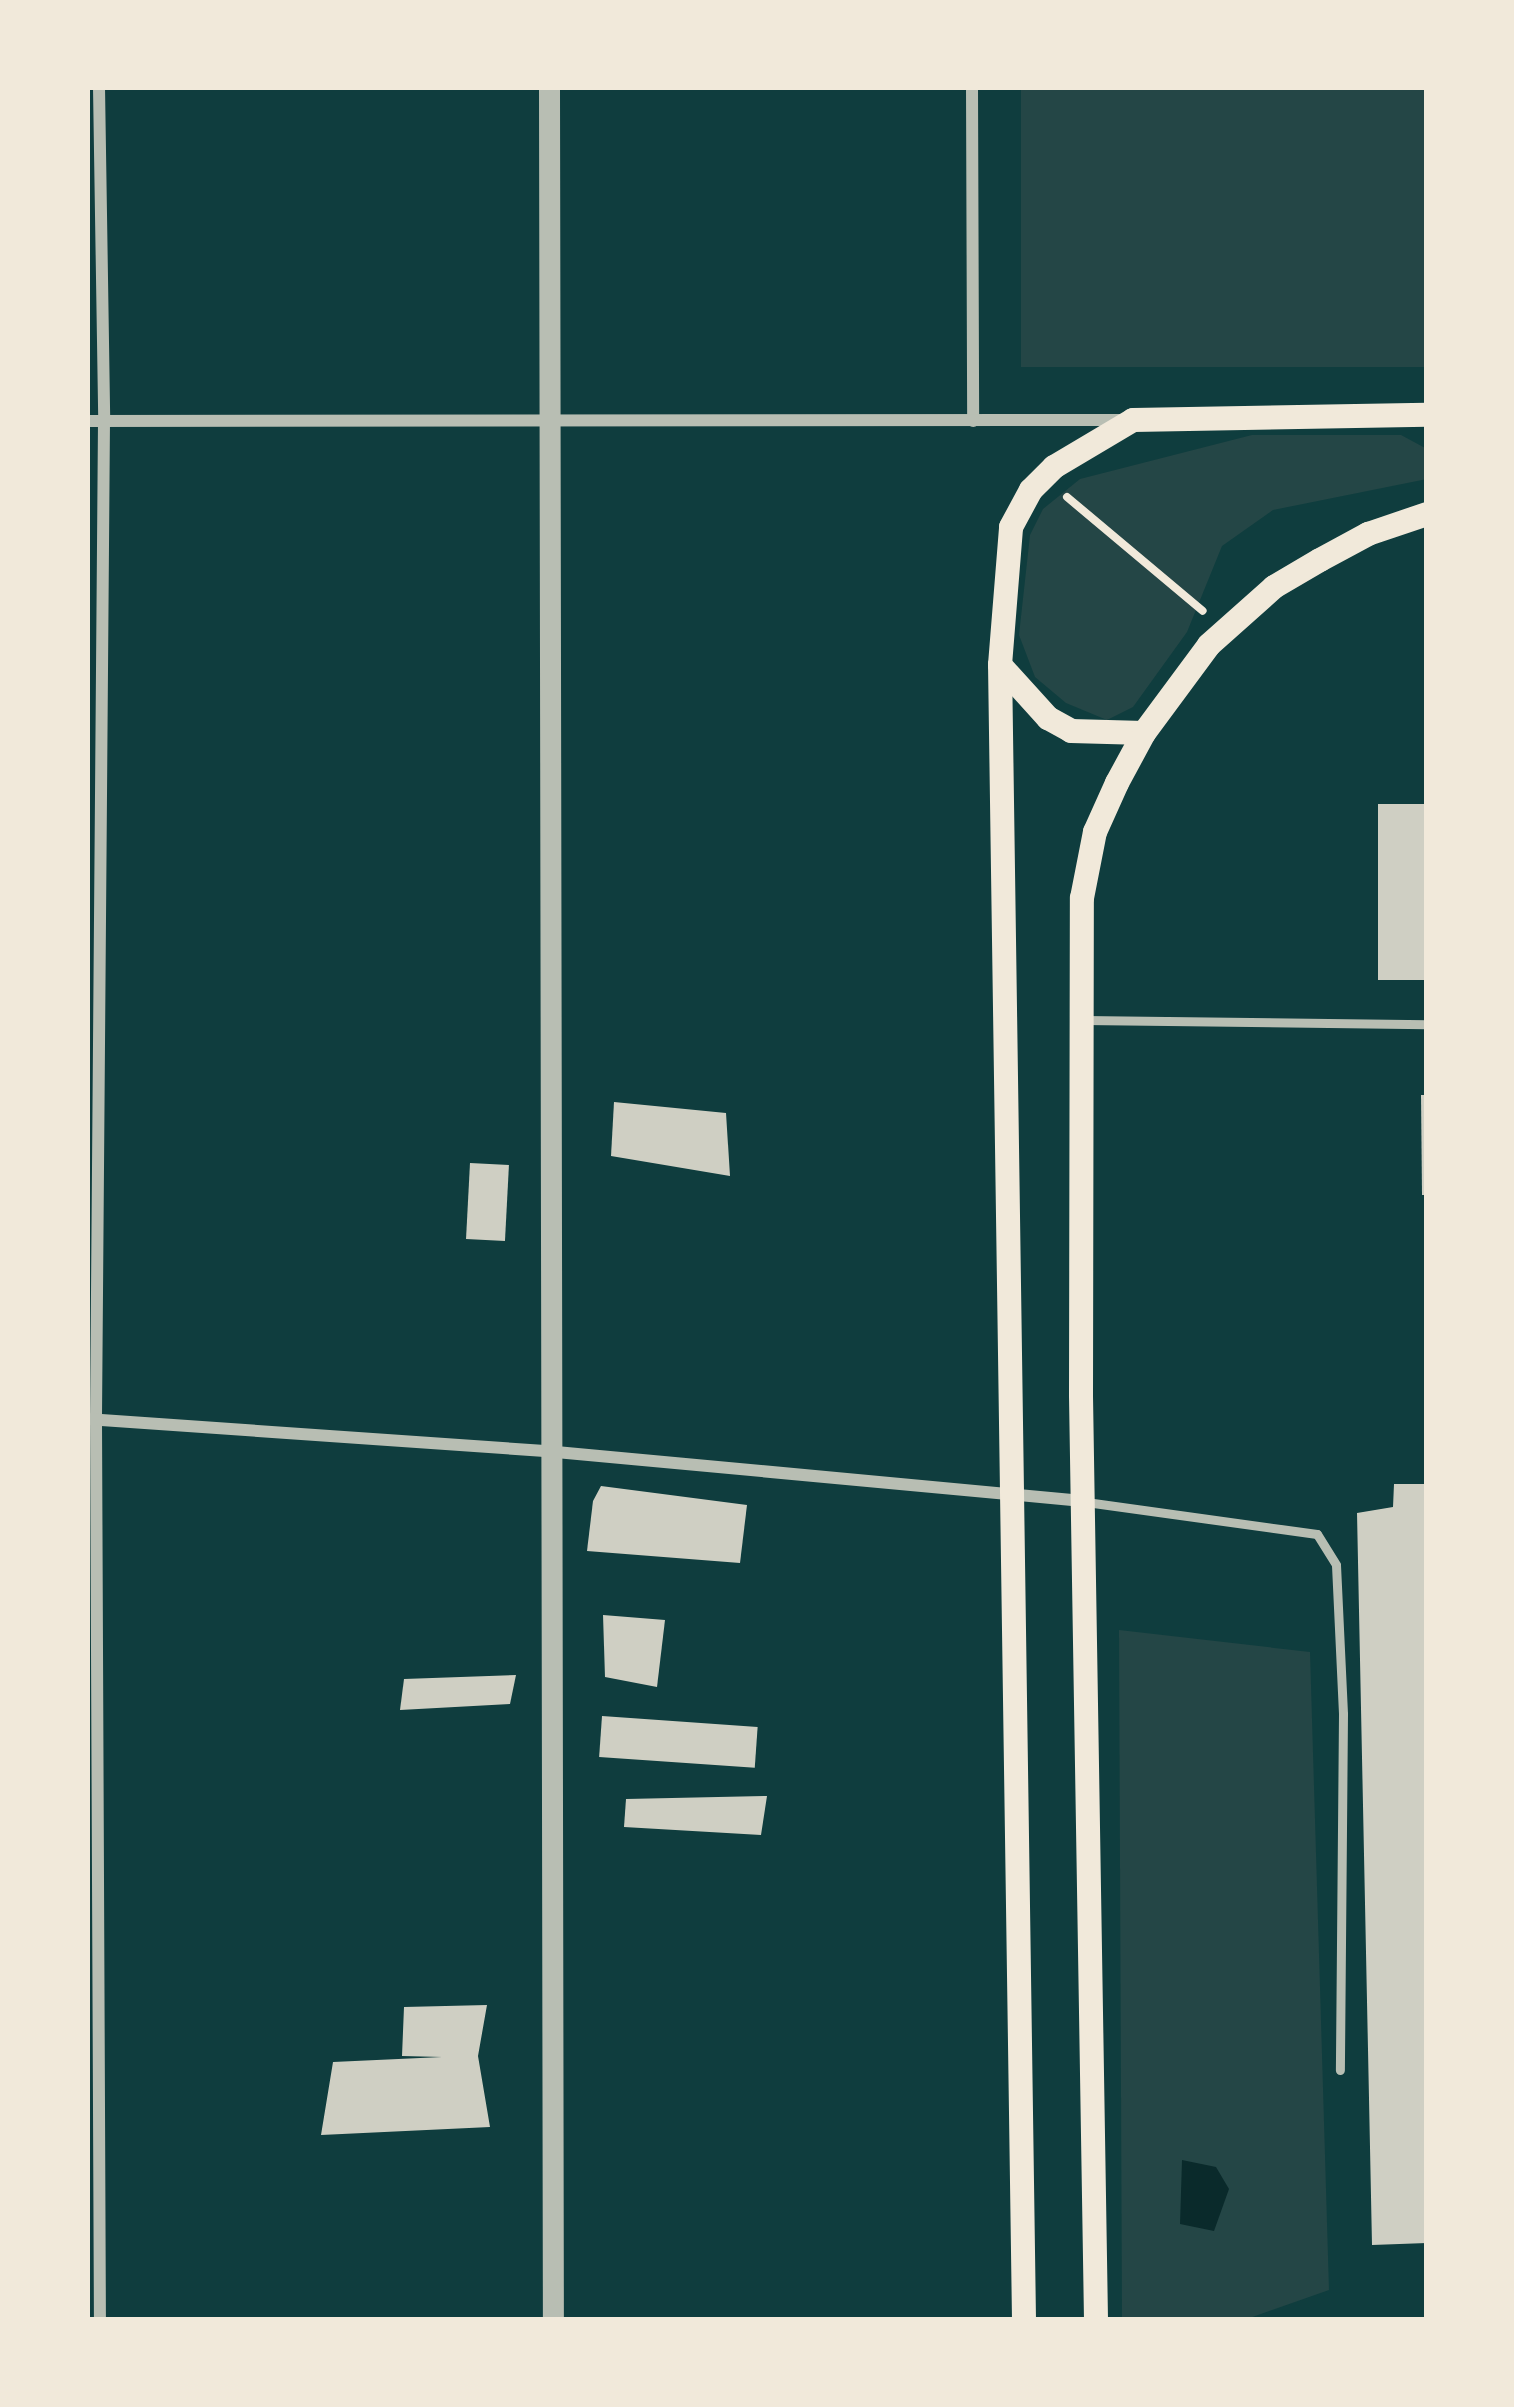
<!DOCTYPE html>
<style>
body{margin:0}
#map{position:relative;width:1514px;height:2407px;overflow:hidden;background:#0f3d3e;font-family:Quicksand,sans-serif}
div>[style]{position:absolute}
.green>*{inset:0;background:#244646;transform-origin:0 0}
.water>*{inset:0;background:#0a2a2b}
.building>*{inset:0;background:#cfcfc3;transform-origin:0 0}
.path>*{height:8px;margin:-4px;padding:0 4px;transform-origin:4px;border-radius:4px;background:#f1e9da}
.service>*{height:9px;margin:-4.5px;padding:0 4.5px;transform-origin:4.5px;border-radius:4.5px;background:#b8beb3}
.minor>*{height:12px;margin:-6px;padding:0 6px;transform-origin:6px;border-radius:6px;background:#b8beb3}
.tertiary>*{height:21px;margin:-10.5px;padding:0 10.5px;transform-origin:10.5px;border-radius:10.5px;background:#b8beb3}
.secondary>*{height:24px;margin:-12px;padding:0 12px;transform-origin:12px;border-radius:12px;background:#f1e9da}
span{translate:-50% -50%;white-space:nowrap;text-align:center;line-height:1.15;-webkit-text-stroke:12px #f1e9da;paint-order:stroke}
.frame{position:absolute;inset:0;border:90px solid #f1e9da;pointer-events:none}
</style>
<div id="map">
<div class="green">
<div style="left:1021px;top:87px;width:406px;height:280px"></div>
<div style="clip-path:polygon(1252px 435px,1401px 435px,1427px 449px,1427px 479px,1273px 510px,1222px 546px,1187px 632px,1133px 707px,1107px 720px,1066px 703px,1035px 677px,1019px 635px,1030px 535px,1043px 509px,1080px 479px)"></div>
<div style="clip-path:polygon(1119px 1630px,1310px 1652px,1329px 2290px,1244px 2320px,1122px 2320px)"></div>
</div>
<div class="water">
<div style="clip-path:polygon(1182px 2160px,1216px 2167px,1229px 2189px,1214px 2231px,1180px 2224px)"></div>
</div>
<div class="building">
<div style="left:1427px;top:804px;width:176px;height:49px;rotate:90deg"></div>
<div style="clip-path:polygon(1421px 1095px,1427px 1095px,1427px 1195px,1422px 1195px)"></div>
<div style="clip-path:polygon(614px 1102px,726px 1113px,730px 1176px,611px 1156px)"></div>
<div style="left:470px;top:1163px;width:39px;height:76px;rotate:3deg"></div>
<div style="clip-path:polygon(1394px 1484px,1427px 1484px,1427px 2243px,1372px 2245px,1357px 1513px,1393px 1507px)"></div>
<div style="clip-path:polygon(601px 1486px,747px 1505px,740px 1563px,587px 1551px,593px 1501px)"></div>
<div style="clip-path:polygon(603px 1615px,665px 1620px,657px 1687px,605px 1677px)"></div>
<div style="clip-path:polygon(516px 1675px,510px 1704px,400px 1710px,404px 1679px)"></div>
<div style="left:602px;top:1716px;width:156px;height:41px;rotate:4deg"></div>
<div style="clip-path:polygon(767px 1796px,761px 1835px,624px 1827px,626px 1799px)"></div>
<div style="clip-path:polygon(487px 2005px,478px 2056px,490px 2127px,321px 2135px,333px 2062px,442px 2057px,402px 2056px,404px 2007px)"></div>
</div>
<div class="path">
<div style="left:1067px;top:497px;width:177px;rotate:40deg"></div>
</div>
<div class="service">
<div style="left:1084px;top:1020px;width:343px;rotate:0.7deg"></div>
<div style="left:1086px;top:1502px;width:233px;rotate:7.9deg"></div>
<div style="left:1317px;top:1534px;width:36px;rotate:58deg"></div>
<div style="left:1336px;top:1565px;width:149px;rotate:87.3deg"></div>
<div style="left:1343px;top:1714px;width:356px;rotate:90.5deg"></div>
</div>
<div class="minor">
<div style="left:99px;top:87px;width:334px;rotate:89.1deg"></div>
<div style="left:104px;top:421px;width:999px;rotate:90.46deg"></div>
<div style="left:96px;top:1420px;width:900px;rotate:89.75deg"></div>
<div style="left:972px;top:87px;width:334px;rotate:89.8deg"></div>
<div style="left:87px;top:421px;width:1037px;rotate:-0.06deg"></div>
<div style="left:87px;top:1419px;width:470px;rotate:4deg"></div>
<div style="left:556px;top:1452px;width:529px;rotate:5.31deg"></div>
</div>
<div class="tertiary">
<div style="left:549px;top:87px;width:2233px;rotate:89.9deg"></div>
</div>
<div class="secondary">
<div style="left:1000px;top:665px;width:72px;rotate:47.8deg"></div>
<div style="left:1048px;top:718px;width:26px;rotate:29deg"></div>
<div style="left:1071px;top:731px;width:73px;rotate:1.6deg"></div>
<div style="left:1024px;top:2320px;width:1655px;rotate:-90.83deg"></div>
<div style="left:1000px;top:665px;width:138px;rotate:-85.4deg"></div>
<div style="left:1011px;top:527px;width:42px;rotate:-61.6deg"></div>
<div style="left:1031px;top:490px;width:33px;rotate:-45deg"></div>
<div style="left:1054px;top:467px;width:92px;rotate:-30.7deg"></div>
<div style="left:1133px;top:420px;width:294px;rotate:-1deg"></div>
<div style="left:1096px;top:2320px;width:926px;rotate:-90.93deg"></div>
<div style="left:1081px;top:1394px;width:496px;rotate:-89.9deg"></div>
<div style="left:1082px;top:898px;width:67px;rotate:-78.9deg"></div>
<div style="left:1095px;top:832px;width:54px;rotate:-65.8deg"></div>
<div style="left:1117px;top:783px;width:57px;rotate:-61.6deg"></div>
<div style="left:1144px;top:733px;width:109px;rotate:-53.5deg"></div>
<div style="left:1209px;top:645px;width:87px;rotate:-41.7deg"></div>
<div style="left:1274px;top:587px;width:53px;rotate:-30.4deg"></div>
<div style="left:1320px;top:560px;width:55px;rotate:-28.4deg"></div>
<div style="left:1368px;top:534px;width:62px;rotate:-18.7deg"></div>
</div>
<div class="frame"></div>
</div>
